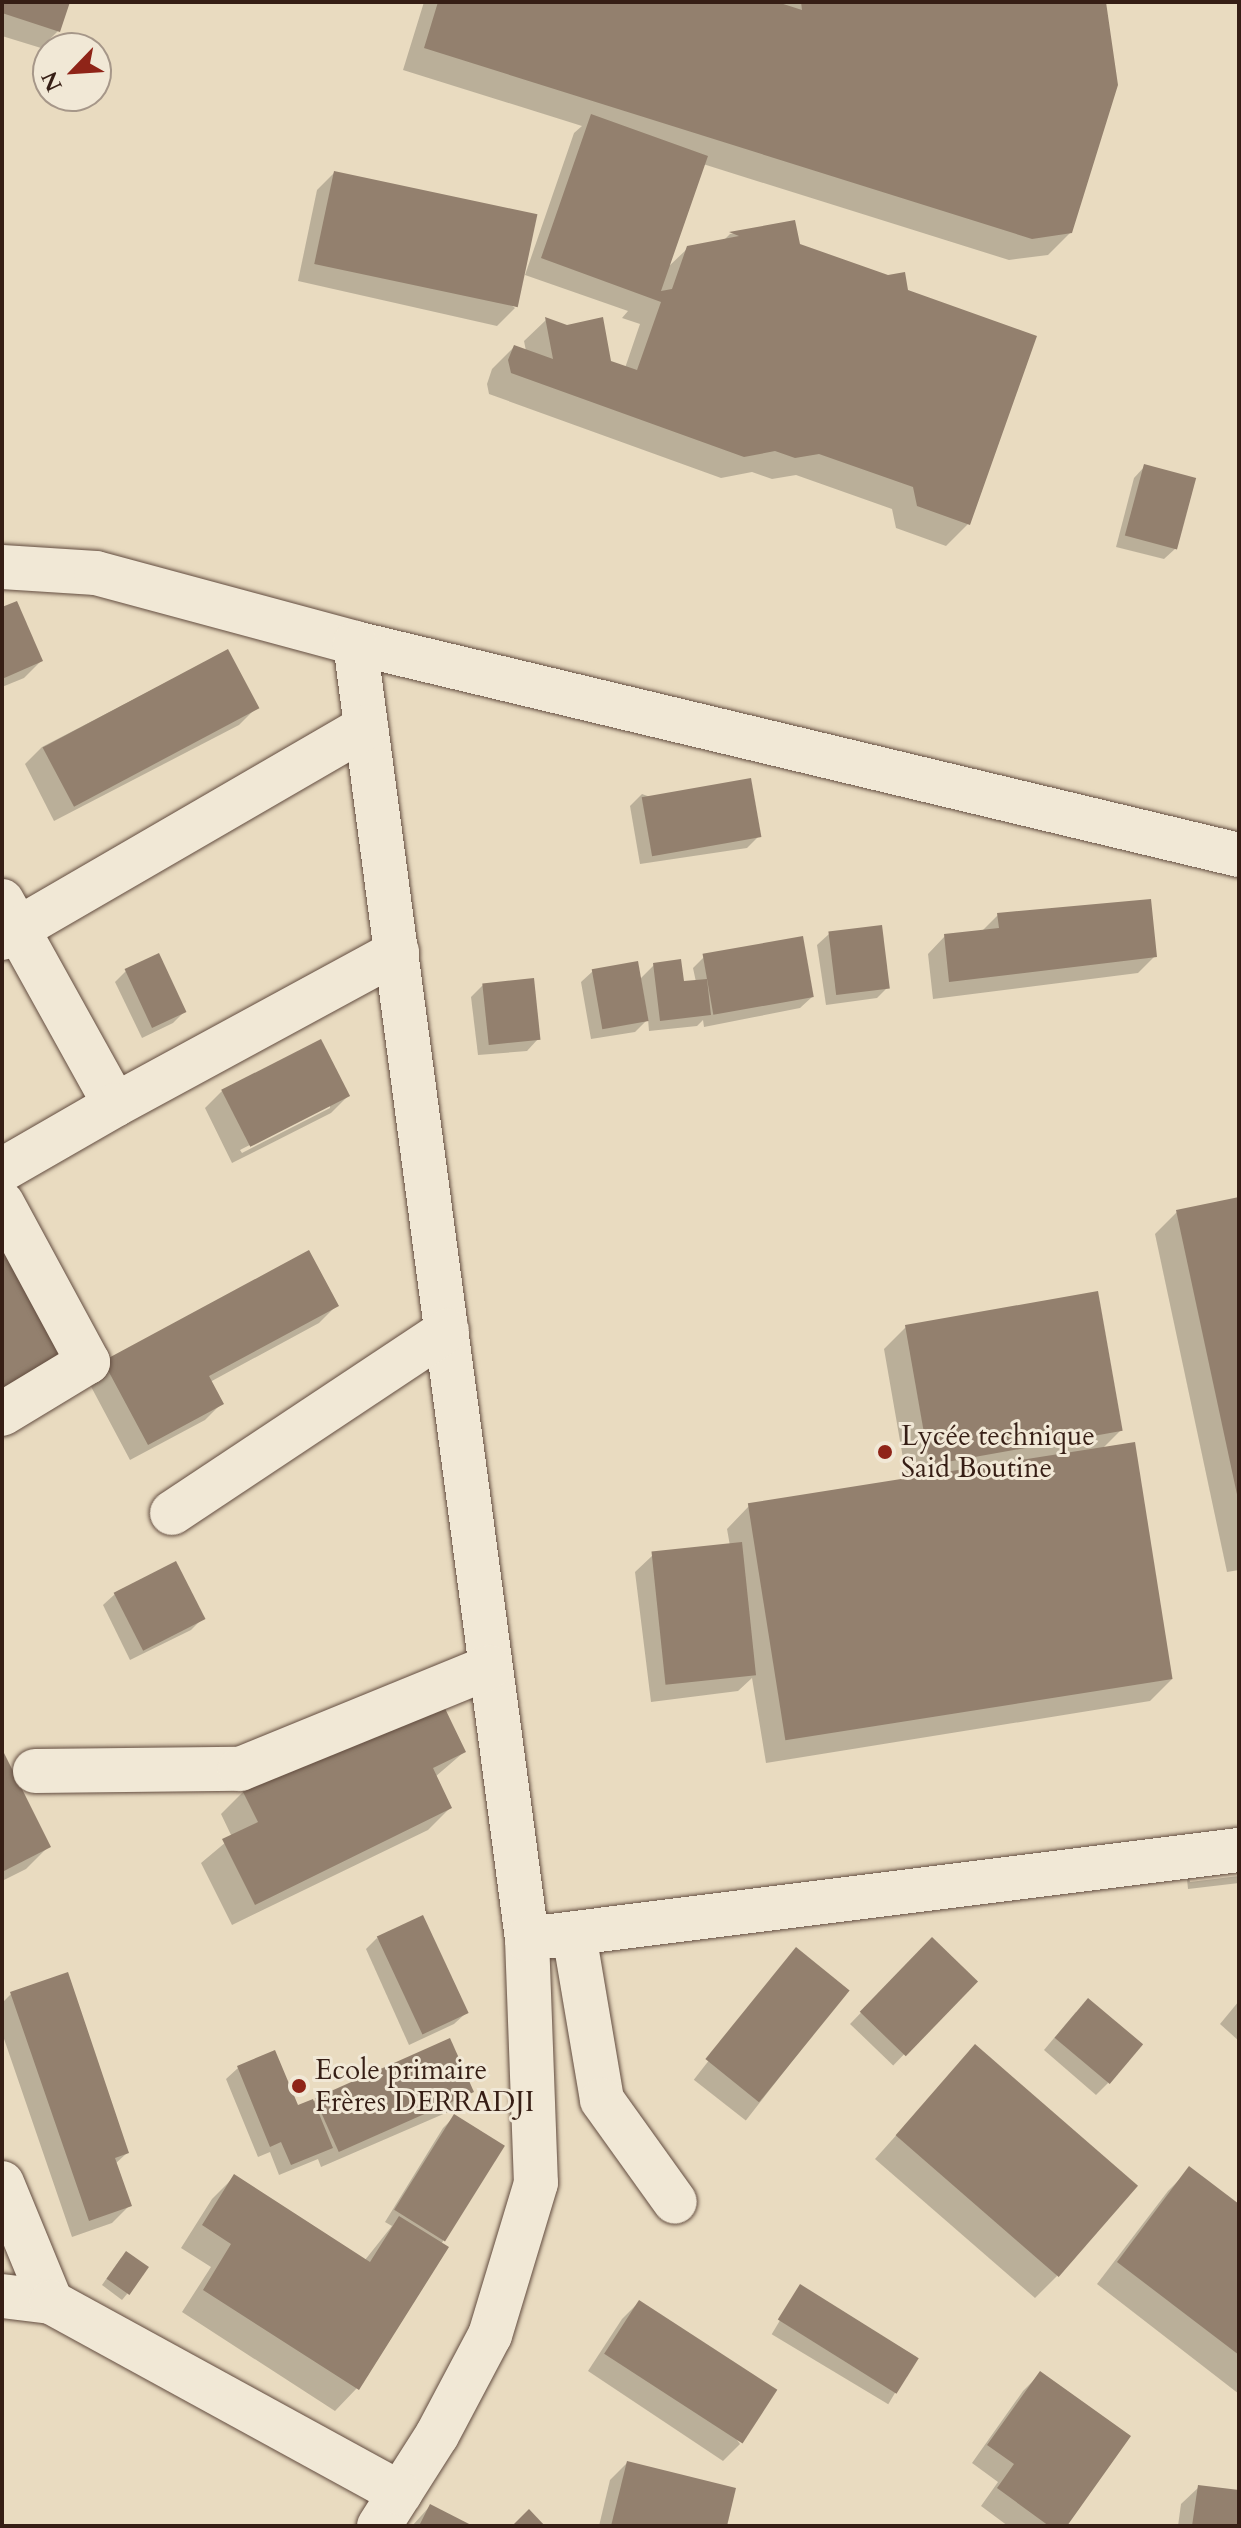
<!DOCTYPE html>
<meta charset="utf-8">
<style>
body{margin:0}
#map{position:relative;width:1241px;height:2528px;overflow:hidden;background:#e9dbc0;font-family:Cardo,serif}
div>[style]{position:absolute}
.shadow>*{inset:0;background:#0003;transform-origin:0 0}
.building>*{inset:0;background:#93806e;transform-origin:0 0}
.roads{filter:drop-shadow(0 0 2px #634d40) drop-shadow(0 0 2px #634d40)}
.minor>*{height:44px;margin:-22px;padding:0 22px;transform-origin:22px;border-radius:22px;background:#f1e8d6}
.dots>*{width:22px;height:22px;translate:-50% -50%;box-sizing:border-box;border:4px solid #f1e8d6;border-radius:50%}
span{translate:-50% -50%;white-space:nowrap;text-align:center;line-height:1.15;-webkit-text-stroke:6px #f1e8d6;paint-order:stroke}
.poi-label{font-size:28px;color:#361e15}
.left{translate:0 -50%;text-align:left}
.frame{position:absolute;inset:0;border:4px solid #361e15;pointer-events:none}
.north{position:absolute;left:32px;top:32px;width:80px;height:80px;box-sizing:border-box;background:#f1e8d6;border:2px solid #a69789;border-radius:50%;rotate:245deg;font-size:22px;font-weight:700;line-height:32px;text-align:center;color:#361e15}
.north::after{content:'';display:block;margin:auto;width:28px;height:36px;background:#8f2418;clip-path:polygon(50% 0,100% 100%,50% 72%,0 100%)}
</style>
<div id="map">
<div class="shadow">
<div style="clip-path:polygon(2px 2px,68px 2px,58px 31px,41px 48px,2px 36px)"></div>
<div style="clip-path:polygon(424px 2px,1104px 2px,1071px 232px,1048px 255px,1009px 260px,703px 164px,667px 268px,688px 248px,723px 241px,730px 234px,794px 222px,798px 246px,968px 524px,946px 546px,896px 528px,892px 509px,796px 475px,772px 479px,752px 472px,721px 478px,489px 394px,487px 384px,492px 369px,514px 347px,526px 351px,524px 341px,546px 320px,609px 363px,625px 368px,640px 324px,622px 318px,628px 311px,525px 275px,574px 133px,582px 126px,403px 70px)"></div>
<div style="clip-path:polygon(334px 173px,515px 308px,497px 326px,298px 281px,317px 190px)"></div>
<div style="clip-path:polygon(1145px 466px,1176px 548px,1164px 559px,1116px 547px,1134px 478px)"></div>
<div style="clip-path:polygon(2px 610px,41px 661px,24px 678px,2px 687px)"></div>
<div style="clip-path:polygon(227px 651px,256px 708px,239px 725px,54px 821px,25px 764px,42px 747px)"></div>
<div style="clip-path:polygon(642px 794px,758px 837px,747px 848px,640px 864px,630px 806px)"></div>
<div style="clip-path:polygon(998px 915px,1155px 956px,1138px 973px,933px 999px,928px 954px,945px 936px,981px 932px)"></div>
<div style="clip-path:polygon(829px 934px,888px 987px,877px 998px,826px 1005px,817px 945px)"></div>
<div style="clip-path:polygon(704px 957px,812px 997px,800px 1008px,704px 1027px,703px 1020px,697px 1026px,649px 1031px,648px 1019px,635px 1032px,591px 1039px,581px 982px,593px 971px,640px 979px,654px 965px,682px 983px,696px 982px,693px 968px)"></div>
<div style="clip-path:polygon(126px 971px,184px 1012px,173px 1023px,142px 1038px,115px 982px)"></div>
<div style="clip-path:polygon(483px 985px,538px 1039px,527px 1051px,478px 1055px,471px 997px)"></div>
<div style="clip-path:polygon(evenodd,222px 1091px,348px 1096px,331px 1113px,232px 1163px,205px 1108px,222px 1091px,330px 1104px,330px 1108px,242px 1153px,240px 1150px,330px 1104px)"></div>
<div style="clip-path:polygon(1239px 1199px,1239px 1570px,1227px 1572px,1155px 1234px,1177px 1212px)"></div>
<div style="clip-path:polygon(336px 1306px,319px 1323px,210px 1382px,222px 1403px,205px 1420px,130px 1460px,87px 1379px,104px 1362px)"></div>
<div style="clip-path:polygon(906px 1327px,1121px 1430px,1101px 1450px,1172px 1679px,1150px 1701px,766px 1763px,752px 1678px,738px 1691px,651px 1702px,635px 1572px,653px 1555px,730px 1546px,727px 1529px,749px 1506px,907px 1481px,884px 1349px)"></div>
<div style="clip-path:polygon(115px 1594px,202px 1619px,191px 1630px,130px 1660px,103px 1605px)"></div>
<div style="clip-path:polygon(464px 1752px,435px 1777px,450px 1808px,428px 1830px,232px 1925px,201px 1863px,232px 1837px,221px 1814px,243px 1792px)"></div>
<div style="clip-path:polygon(2px 1753px,48px 1847px,26px 1869px,2px 1881px)"></div>
<div style="clip-path:polygon(1184px 1849px,1190px 1882px,1239px 1876px,1239px 1883px,1188px 1889px)"></div>
<div style="clip-path:polygon(377px 1938px,466px 2013px,454px 2024px,409px 2045px,366px 1949px)"></div>
<div style="left:932px;top:1939px;width:60px;height:118px;rotate:44deg"></div>
<div style="left:796px;top:1949px;width:66px;height:166px;rotate:38deg"></div>
<div style="clip-path:polygon(12px 1993px,127px 2153px,115px 2164px,129px 2206px,112px 2223px,72px 2237px,2px 2033px,2px 2003px)"></div>
<div style="clip-path:polygon(1239px 2001px,1239px 2041px,1220px 2024px)"></div>
<div style="clip-path:polygon(1076px 2012px,1108px 2083px,1096px 2095px,1044px 2050px)"></div>
<div style="clip-path:polygon(975px 2047px,1057px 2276px,1035px 2298px,875px 2159px)"></div>
<div style="clip-path:polygon(238px 2068px,297px 2108px,316px 2100px,472px 2091px,455px 2109px,321px 2167px,318px 2159px,279px 2175px,270px 2152px,258px 2157px,226px 2079px)"></div>
<div style="clip-path:polygon(454px 2117px,443px 2241px,357px 2388px,335px 2411px,182px 2312px,211px 2267px,181px 2248px,212px 2199px,234px 2177px,365px 2260px,392px 2226px,385px 2222px,443px 2128px)"></div>
<div style="clip-path:polygon(1190px 2169px,1239px 2206px,1239px 2394px,1097px 2284px,1168px 2191px)"></div>
<div style="clip-path:polygon(121px 2258px,127px 2294px,122px 2300px,102px 2285px)"></div>
<div style="left:800px;top:2287px;width:136px;height:55px;rotate:31deg"></div>
<div style="clip-path:polygon(639px 2302px,740px 2444px,723px 2461px,588px 2371px,622px 2319px)"></div>
<div style="clip-path:polygon(1040px 2374px,1065px 2526px,1008px 2526px,981px 2506px,998px 2482px,972px 2463px,1023px 2391px)"></div>
<div style="clip-path:polygon(627px 2463px,725px 2526px,599px 2526px,610px 2480px)"></div>
<div style="clip-path:polygon(1199px 2487px,1239px 2492px,1239px 2526px,1178px 2526px,1181px 2504px)"></div>
<div style="clip-path:polygon(430px 2506px,469px 2526px,412px 2526px)"></div>
</div>
<div class="building">
<div style="clip-path:polygon(2px 2px,70px 2px,60px 32px,2px 13px)"></div>
<div style="clip-path:polygon(438px 2px,777px 2px,802px 10px,801px 2px,1106px 2px,1118px 85px,1072px 233px,1032px 239px,424px 48px)"></div>
<div style="clip-path:polygon(591px 114px,708px 156px,661px 291px,672px 289px,687px 246px,739px 236px,729px 232px,795px 220px,800px 244px,888px 275px,905px 272px,908px 290px,1037px 336px,970px 525px,917px 506px,913px 487px,819px 454px,795px 458px,775px 451px,744px 457px,511px 373px,508px 360px,514px 345px,553px 359px,545px 317px,567px 325px,603px 317px,611px 361px,637px 370px,661px 302px,541px 258px)"></div>
<div style="left:334px;top:171px;width:208px;height:95px;rotate:12deg"></div>
<div style="left:1144px;top:464px;width:54px;height:74px;rotate:15deg"></div>
<div style="clip-path:polygon(17px 601px,43px 661px,2px 679px,2px 607px)"></div>
<div style="left:228px;top:649px;width:67px;height:210px;rotate:62deg"></div>
<div style="left:751px;top:778px;width:60px;height:111px;rotate:80deg"></div>
<div style="clip-path:polygon(1151px 899px,1157px 957px,949px 982px,944px 934px,999px 928px,997px 913px)"></div>
<div style="left:882px;top:925px;width:64px;height:54px;rotate:83deg"></div>
<div style="left:803px;top:936px;width:62px;height:102px;rotate:80deg"></div>
<div style="left:159px;top:953px;width:65px;height:38px;rotate:65deg"></div>
<div style="clip-path:polygon(681px 959px,684px 981px,707px 979px,711px 1015px,660px 1021px,653px 963px)"></div>
<div style="left:638px;top:961px;width:61px;height:47px;rotate:80deg"></div>
<div style="left:534px;top:978px;width:62px;height:52px;rotate:84deg"></div>
<div style="left:321px;top:1039px;width:64px;height:112px;rotate:63deg"></div>
<div style="clip-path:polygon(1239px 1197px,1239px 1498px,1238px 1499px,1176px 1210px)"></div>
<div style="clip-path:polygon(2px 1229px,67px 1350px,2px 1391px)"></div>
<div style="clip-path:polygon(309px 1250px,339px 1306px,209px 1376px,224px 1404px,148px 1445px,103px 1361px)"></div>
<div style="left:1098px;top:1291px;width:142px;height:196px;rotate:80deg"></div>
<div style="left:1135px;top:1442px;width:240px;height:392px;rotate:81deg"></div>
<div style="left:742px;top:1542px;width:134px;height:91px;rotate:84deg"></div>
<div style="left:176px;top:1561px;width:65px;height:70px;rotate:63deg"></div>
<div style="clip-path:polygon(438px 1694px,466px 1752px,433px 1768px,452px 1808px,255px 1905px,222px 1839px,258px 1822px,242px 1790px)"></div>
<div style="clip-path:polygon(2px 1749px,51px 1847px,2px 1872px)"></div>
<div style="left:423px;top:1915px;width:108px;height:51px;rotate:65deg"></div>
<div style="left:932px;top:1937px;width:64px;height:104px;rotate:44deg"></div>
<div style="left:796px;top:1947px;width:69px;height:144px;rotate:39deg"></div>
<div style="clip-path:polygon(68px 1972px,129px 2153px,115px 2158px,132px 2206px,89px 2221px,10px 1992px)"></div>
<div style="left:1088px;top:1998px;width:72px;height:52px;rotate:40deg"></div>
<div style="left:450px;top:2038px;width:59px;height:148px;rotate:66deg"></div>
<div style="left:975px;top:2044px;width:216px;height:121px;rotate:41deg"></div>
<div style="clip-path:polygon(275px 2050px,298px 2105px,313px 2099px,333px 2148px,291px 2165px,281px 2142px,270px 2147px,237px 2066px)"></div>
<div style="left:454px;top:2114px;width:60px;height:113px;rotate:32deg"></div>
<div style="clip-path:polygon(1189px 2166px,1239px 2204px,1239px 2355px,1117px 2262px)"></div>
<div style="clip-path:polygon(234px 2174px,370px 2262px,399px 2216px,449px 2247px,359px 2390px,203px 2290px,231px 2244px,202px 2225px)"></div>
<div style="left:126px;top:2251px;width:28px;height:34px;rotate:35deg"></div>
<div style="left:800px;top:2284px;width:140px;height:42px;rotate:32deg"></div>
<div style="left:639px;top:2300px;width:165px;height:64px;rotate:33deg"></div>
<div style="clip-path:polygon(1040px 2371px,1131px 2436px,1067px 2526px,1049px 2526px,997px 2488px,1014px 2464px,987px 2445px)"></div>
<div style="clip-path:polygon(627px 2461px,736px 2488px,727px 2526px,611px 2526px)"></div>
<div style="clip-path:polygon(1198px 2485px,1239px 2490px,1239px 2526px,1192px 2526px)"></div>
<div style="clip-path:polygon(430px 2504px,473px 2526px,419px 2526px)"></div>
<div style="clip-path:polygon(529px 2509px,545px 2526px,512px 2526px)"></div>
</div>
<div class="roads">
<div class="minor">
<div style="left:2px;top:567px;width:94px;rotate:3.7deg"></div>
<div style="left:96px;top:573px;width:268px;rotate:15.1deg"></div>
<div style="left:355px;top:643px;width:909px;rotate:13.49deg"></div>
<div style="left:355px;top:643px;width:1307px;rotate:82.44deg"></div>
<div style="left:527px;top:1939px;width:244px;rotate:87.9deg"></div>
<div style="left:536px;top:2183px;width:159px;rotate:106.8deg"></div>
<div style="left:490px;top:2335px;width:113px;rotate:117.9deg"></div>
<div style="left:437px;top:2435px;width:108px;rotate:122.5deg"></div>
<div style="left:2px;top:901px;width:233px;rotate:61deg"></div>
<div style="left:115px;top:1105px;width:321px;rotate:-28.5deg"></div>
<div style="left:2px;top:938px;width:421px;rotate:-30.1deg"></div>
<div style="left:2px;top:1170px;width:130px;rotate:-29.9deg"></div>
<div style="left:2px;top:1203px;width:181px;rotate:61.6deg"></div>
<div style="left:88px;top:1362px;width:100px;rotate:148.8deg"></div>
<div style="left:172px;top:1513px;width:330px;rotate:-33.6deg"></div>
<div style="left:35px;top:1771px;width:205px;rotate:-0.6deg"></div>
<div style="left:240px;top:1769px;width:270px;rotate:-22.2deg"></div>
<div style="left:574px;top:1934px;width:168px;rotate:80.4deg"></div>
<div style="left:602px;top:2100px;width:125px;rotate:54.4deg"></div>
<div style="left:527px;top:1939px;width:718px;rotate:-7.13deg"></div>
<div style="left:2px;top:2183px;width:129px;rotate:67.6deg"></div>
<div style="left:2px;top:2296px;width:49px;rotate:7deg"></div>
<div style="left:51px;top:2302px;width:398px;rotate:28.7deg"></div>
</div>
</div>
<div class="dots">
<div style="left:885px;top:1452px;background:#8f2418"></div>
<div style="left:299px;top:2086px;background:#8f2418"></div>
</div>
<div class="poi-label">
<span class="left" style="left:901px;top:1452px">Lycée technique<br>Said Boutine</span>
<span class="left" style="left:315px;top:2086px">Ecole primaire<br>Frères DERRADJI</span>
</div>
<div class="frame"></div>
<div class="north">N</div>
</div>
